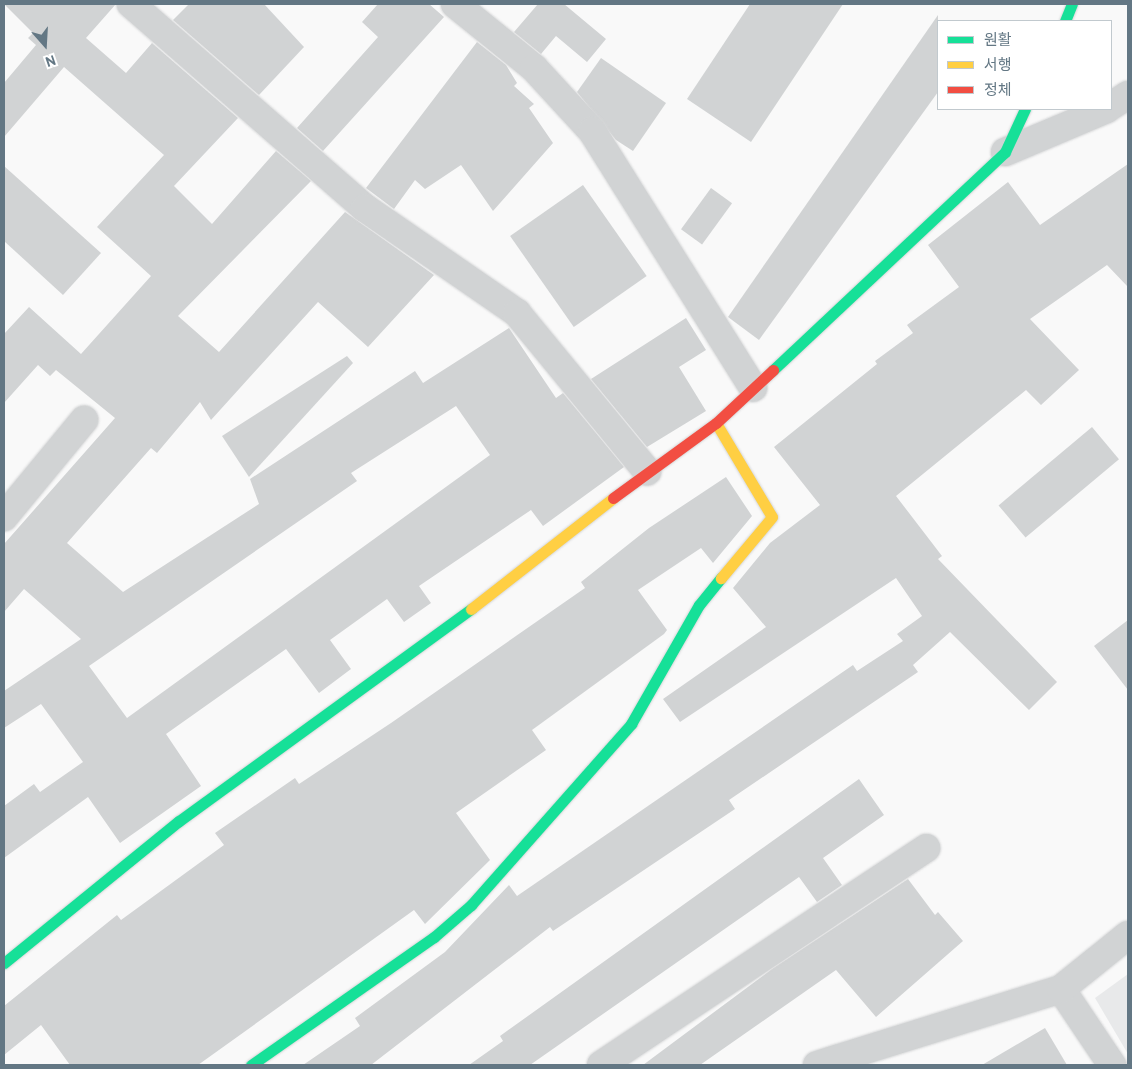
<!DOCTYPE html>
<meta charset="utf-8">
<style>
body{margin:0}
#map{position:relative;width:1132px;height:1069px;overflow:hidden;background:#f9f9f9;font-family:Overpass,"Noto Sans KR",sans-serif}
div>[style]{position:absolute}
.built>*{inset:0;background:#e8e9ea}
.building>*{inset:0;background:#d1d3d4;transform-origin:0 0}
.roads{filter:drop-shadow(0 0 1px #d5d6d7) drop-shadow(0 0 1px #d5d6d7)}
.street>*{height:28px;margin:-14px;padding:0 14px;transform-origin:14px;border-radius:14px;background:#d1d3d4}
.fast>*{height:11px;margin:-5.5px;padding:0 5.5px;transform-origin:5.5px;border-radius:5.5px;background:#16e098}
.slow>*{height:11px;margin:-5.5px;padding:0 5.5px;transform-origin:5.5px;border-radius:5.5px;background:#ffcf43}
.jam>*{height:11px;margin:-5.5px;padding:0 5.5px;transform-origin:5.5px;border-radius:5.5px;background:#f24e42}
span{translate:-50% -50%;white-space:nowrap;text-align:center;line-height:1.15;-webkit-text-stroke:5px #fff;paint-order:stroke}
.frame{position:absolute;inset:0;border:5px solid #637784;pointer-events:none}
.legend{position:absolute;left:937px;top:20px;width:175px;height:90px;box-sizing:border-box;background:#fff;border:1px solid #c1c9ce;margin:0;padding:6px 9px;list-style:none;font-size:15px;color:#637784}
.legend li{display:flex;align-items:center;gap:10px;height:25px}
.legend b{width:25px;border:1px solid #c1c9ce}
.north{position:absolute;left:20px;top:20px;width:50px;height:50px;-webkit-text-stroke:4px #fff;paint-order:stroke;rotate:161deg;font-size:14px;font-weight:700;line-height:20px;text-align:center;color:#637784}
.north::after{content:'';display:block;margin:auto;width:18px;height:22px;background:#637784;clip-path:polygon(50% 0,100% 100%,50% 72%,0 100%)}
</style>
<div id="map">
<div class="built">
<div style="clip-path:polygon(1128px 974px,1128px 1054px,1095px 998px)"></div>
</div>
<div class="building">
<div style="clip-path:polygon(evenodd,4px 4px,116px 4px,86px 38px,126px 73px,152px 43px,238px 118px,174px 186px,212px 224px,276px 151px,311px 181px,178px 316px,219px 352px,345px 212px,434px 275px,368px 347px,318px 302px,211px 420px,200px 402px,157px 453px,151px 448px,67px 543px,123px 592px,259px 504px,250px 479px,415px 371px,423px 383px,509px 328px,556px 398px,563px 393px,624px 467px,543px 526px,531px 510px,419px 586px,431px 603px,404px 622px,387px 599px,330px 640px,351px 669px,319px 693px,286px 649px,166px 734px,201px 786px,120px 843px,88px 797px,4px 858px,4px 806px,34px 784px,40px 792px,83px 762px,41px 704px,4px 728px,4px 691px,81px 639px,24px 589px,4px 612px,4px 544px,115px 418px,56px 370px,50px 376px,38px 365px,4px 403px,4px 334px,29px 307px,81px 354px,151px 276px,97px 227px,164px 155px,64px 67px,4px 137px,4px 83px,36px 45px,28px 38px,33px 33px,4px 4px,456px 406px,490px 455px,127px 718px,89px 666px,357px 481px,351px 473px,456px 406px)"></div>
<div style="clip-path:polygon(189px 4px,264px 4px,304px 47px,259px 95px,173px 20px)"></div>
<div style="clip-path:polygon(378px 4px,429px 4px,444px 17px,323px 151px,297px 128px,378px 37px,362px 22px)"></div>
<div style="clip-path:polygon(538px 4px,564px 4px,606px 39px,587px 62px,556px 36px,541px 54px,514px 32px)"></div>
<div style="clip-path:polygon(750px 4px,843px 4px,751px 142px,687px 99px)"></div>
<div style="clip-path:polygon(938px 15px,938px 92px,759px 340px,728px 317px)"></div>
<div style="clip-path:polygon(477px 42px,506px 65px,517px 83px,514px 86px,534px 104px,529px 108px,553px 143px,493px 211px,461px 165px,425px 189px,415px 180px,394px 209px,366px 188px)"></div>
<div style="clip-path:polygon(601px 58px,666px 103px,633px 151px,616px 140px,577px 92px)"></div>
<div style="clip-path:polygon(1128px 164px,1128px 287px,1107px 265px,1030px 319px,1079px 370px,1041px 405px,1026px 390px,896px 496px,942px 556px,938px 559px,1057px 682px,1029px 710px,950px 632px,913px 665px,918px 672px,729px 800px,735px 809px,553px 931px,550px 927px,371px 1065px,303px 1065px,360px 1026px,355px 1018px,445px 952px,509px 885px,517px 896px,853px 665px,857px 671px,903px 641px,897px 634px,922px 616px,896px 578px,680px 722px,663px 699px,766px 627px,733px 588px,770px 543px,820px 505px,774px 447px,877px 364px,875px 361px,913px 333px,907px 325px,959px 287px,928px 245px,1008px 182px,1040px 225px)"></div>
<div style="clip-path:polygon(4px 166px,101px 253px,63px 295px,4px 241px)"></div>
<div style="left:583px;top:185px;width:111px;height:89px;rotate:55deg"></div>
<div style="left:711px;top:188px;width:26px;height:51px;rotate:36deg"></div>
<div style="clip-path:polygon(686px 318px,706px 350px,679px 367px,706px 411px,647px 447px,591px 379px)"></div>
<div style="clip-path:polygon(347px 356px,353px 363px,249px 477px,222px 436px)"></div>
<div style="left:1092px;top:427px;width:42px;height:122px;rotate:50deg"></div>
<div style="clip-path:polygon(726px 477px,752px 516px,713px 563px,701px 548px,638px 590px,667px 630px,664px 634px,532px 730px,546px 750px,456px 813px,490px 860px,425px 924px,414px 910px,198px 1065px,70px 1065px,41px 1025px,4px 1055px,4px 1006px,117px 915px,121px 920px,224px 845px,215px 833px,295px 778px,299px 784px,391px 723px,585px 588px,581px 582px,649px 528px)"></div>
<div style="clip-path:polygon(1128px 620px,1128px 690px,1094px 646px)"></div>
<div style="clip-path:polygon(859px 779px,884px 815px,823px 858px,842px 885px,817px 902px,799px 877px,530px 1065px,469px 1065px,503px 1041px,500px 1036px)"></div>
<div style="clip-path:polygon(908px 879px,935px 915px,938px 912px,963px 941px,876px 1017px,836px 970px,700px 1065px,643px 1065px,772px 969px)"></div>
<div style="clip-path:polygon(1045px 1028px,1067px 1065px,982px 1065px)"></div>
</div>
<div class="roads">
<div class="street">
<div style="left:131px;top:4px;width:310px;rotate:41.1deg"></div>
<div style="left:365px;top:208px;width:185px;rotate:34.6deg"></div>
<div style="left:517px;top:313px;width:205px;rotate:50.6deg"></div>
<div style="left:455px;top:4px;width:102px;rotate:39deg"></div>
<div style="left:534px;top:68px;width:86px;rotate:47.4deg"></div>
<div style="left:592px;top:131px;width:303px;rotate:57.9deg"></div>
<div style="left:1111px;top:106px;width:20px;rotate:-33deg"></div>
<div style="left:1005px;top:152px;width:111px;rotate:-22.9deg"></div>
<div style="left:4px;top:517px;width:126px;rotate:-50.5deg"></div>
<div style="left:1061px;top:989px;width:92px;rotate:56.1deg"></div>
<div style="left:601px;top:1065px;width:391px;rotate:-33.7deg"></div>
<div style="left:817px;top:1065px;width:256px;rotate:-17.3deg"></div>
<div style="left:1061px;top:989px;width:86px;rotate:-38.9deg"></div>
</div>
<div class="fast">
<div style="left:1065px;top:21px;width:18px;rotate:-68deg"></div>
<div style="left:773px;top:370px;width:318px;rotate:-43.2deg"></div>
<div style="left:1005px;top:152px;width:47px;rotate:-65.1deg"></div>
<div style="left:4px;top:963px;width:225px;rotate:-39.1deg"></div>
<div style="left:179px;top:821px;width:361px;rotate:-36deg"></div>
<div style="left:251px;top:1065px;width:223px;rotate:-35deg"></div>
<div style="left:434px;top:937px;width:49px;rotate:-40.9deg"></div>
<div style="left:471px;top:905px;width:242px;rotate:-48.5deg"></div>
<div style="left:631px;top:724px;width:137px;rotate:-60.3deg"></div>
<div style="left:699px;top:605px;width:35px;rotate:-51deg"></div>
</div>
<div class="slow">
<div style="left:716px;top:423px;width:109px;rotate:59.2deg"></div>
<div style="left:772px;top:517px;width:80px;rotate:129.9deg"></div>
<div style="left:471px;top:609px;width:180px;rotate:-38deg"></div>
</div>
<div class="jam">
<div style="left:613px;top:498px;width:127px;rotate:-36.1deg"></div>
<div style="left:716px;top:423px;width:78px;rotate:-42.9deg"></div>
</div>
</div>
<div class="frame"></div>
<ul class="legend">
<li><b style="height:6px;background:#16e098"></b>원활</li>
<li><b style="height:6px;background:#ffcf43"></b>서행</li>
<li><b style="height:6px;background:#f24e42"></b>정체</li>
</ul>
<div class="north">N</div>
</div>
